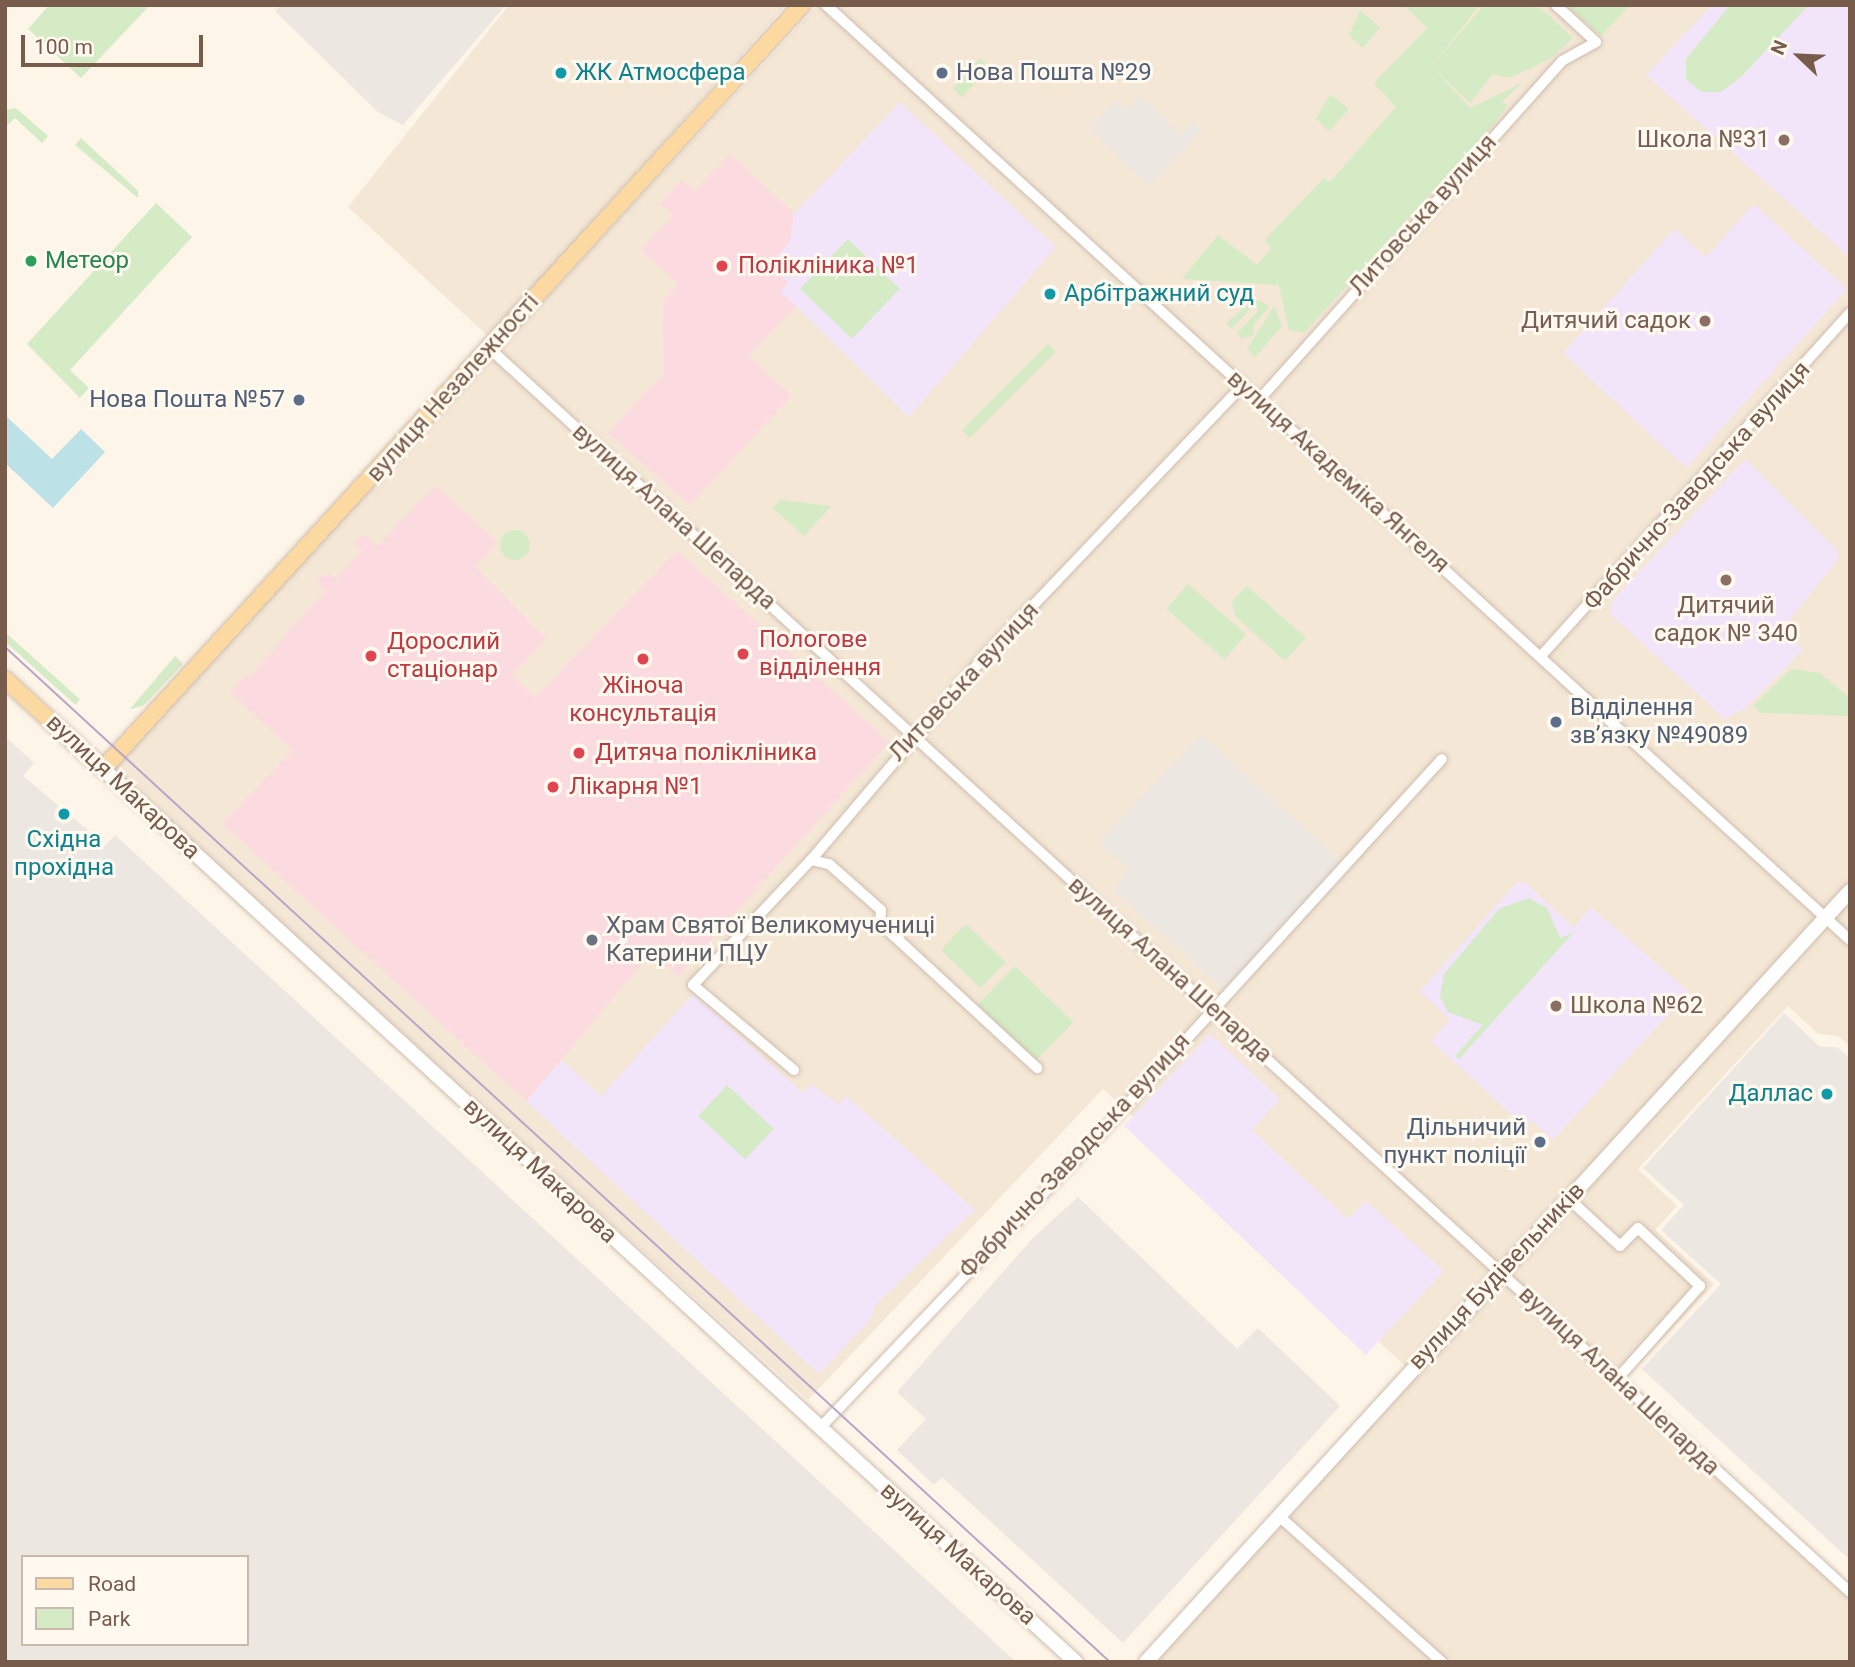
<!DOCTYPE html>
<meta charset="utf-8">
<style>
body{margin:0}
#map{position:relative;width:1855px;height:1667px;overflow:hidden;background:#fdf5e8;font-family:Roboto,sans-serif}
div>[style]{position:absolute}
.residential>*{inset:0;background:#f4e7d6}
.industrial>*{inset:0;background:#ede7e1}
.education>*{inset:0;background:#f2e5f9}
.medical>*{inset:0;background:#fbdbdf}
.green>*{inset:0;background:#d5ebc6;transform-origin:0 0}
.round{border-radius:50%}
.water>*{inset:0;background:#bce1e7}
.roads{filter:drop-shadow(0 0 2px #cfbdad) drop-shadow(0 0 2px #cfbdad)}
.street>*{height:10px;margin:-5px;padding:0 5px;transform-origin:5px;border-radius:5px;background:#fff}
.secondary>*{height:14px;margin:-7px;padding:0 7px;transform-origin:7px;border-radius:7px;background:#fff}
.primary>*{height:16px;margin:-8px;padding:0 8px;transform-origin:8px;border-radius:8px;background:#fbd9a1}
.tram>*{height:2px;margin:-1px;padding:0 1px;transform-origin:1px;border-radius:1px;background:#b8a5c7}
.dots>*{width:19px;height:19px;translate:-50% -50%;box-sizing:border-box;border:4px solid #fff9ef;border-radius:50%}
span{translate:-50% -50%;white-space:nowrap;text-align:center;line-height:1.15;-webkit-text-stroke:6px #fff9ef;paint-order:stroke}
.culture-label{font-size:24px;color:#0d838f}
.left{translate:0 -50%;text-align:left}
.right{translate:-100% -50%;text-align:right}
.service-label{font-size:24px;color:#4e5e75}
.education-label{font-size:24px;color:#785e54}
.street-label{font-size:24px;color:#775b4b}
.leisure-label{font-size:24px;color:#27864d}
.health-label{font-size:24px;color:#be3a42}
.worship-label{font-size:24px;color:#5b616d}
.frame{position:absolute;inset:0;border:7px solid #775b4b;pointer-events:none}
.legend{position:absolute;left:21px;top:1555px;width:228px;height:91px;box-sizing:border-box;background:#fff9ef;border:2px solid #c9baad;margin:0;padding:9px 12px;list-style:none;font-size:21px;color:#775b4b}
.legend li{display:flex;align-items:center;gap:14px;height:35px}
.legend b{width:35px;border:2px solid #c9baad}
.north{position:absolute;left:1764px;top:21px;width:70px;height:70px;-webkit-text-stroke:5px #fff9ef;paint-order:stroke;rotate:293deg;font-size:19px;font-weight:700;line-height:28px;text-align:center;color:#775b4b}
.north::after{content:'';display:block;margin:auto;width:24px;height:32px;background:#775b4b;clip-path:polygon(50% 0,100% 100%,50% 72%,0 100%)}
.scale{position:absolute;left:21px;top:35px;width:182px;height:32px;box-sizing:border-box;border:4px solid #775b4b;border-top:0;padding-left:9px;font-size:21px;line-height:24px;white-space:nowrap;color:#775b4b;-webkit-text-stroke:5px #fff9ef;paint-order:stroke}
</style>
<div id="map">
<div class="residential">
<div style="clip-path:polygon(509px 5px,786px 5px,489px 337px,348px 207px)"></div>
<div style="clip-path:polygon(818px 5px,1850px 5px,1850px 1046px,1838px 1036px,1818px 1034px,1788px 1006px,1638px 1169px,1677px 1206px,1655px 1230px,1714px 1284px,1621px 1384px,1850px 1594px,1850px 1662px,1147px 1662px,1413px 1373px,1103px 1089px,808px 1400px,109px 769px)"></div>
</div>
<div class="industrial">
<div style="clip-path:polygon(280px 5px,506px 5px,403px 125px,378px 112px,275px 11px)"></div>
<div style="clip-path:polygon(1139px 95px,1181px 134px,1193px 121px,1202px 130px,1149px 186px,1089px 128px,1115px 101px,1125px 109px)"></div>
<div style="clip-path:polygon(1201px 735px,1341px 861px,1224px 990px,1113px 889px,1130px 870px,1098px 842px)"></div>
<div style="clip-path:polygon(evenodd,5px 736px,34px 763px,23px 776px,96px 837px,92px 841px,101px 850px,115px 835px,1016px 1662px,5px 1662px,5px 736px,23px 1557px,247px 1557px,247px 1644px,23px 1644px,23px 1557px)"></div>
<div style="clip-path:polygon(1784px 1013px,1820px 1047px,1837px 1047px,1850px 1058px,1850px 1560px,1642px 1369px,1721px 1284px,1661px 1230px,1684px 1205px,1643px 1168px)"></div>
<div style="clip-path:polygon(1078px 1197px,1237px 1349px,1258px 1328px,1340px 1406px,1123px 1643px,942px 1477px,934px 1485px,897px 1450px,926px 1419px,897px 1392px,1033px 1238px)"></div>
</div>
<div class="education">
<div style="clip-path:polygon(1712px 5px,1850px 5px,1850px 258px,1646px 75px)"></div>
<div style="clip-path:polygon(900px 102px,1056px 247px,909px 417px,780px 291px,768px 265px,789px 243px,794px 214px)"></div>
<div style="clip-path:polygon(1754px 204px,1847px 289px,1686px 468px,1563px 353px,1674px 229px,1706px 257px)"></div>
<div style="clip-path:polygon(1745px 459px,1838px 551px,1838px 560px,1782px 629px,1803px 649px,1746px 708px,1725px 719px,1610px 614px,1613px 600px)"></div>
<div style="clip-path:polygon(1525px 882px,1574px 928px,1591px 907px,1689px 992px,1553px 1140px,1532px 1121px,1525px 1127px,1431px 1041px,1450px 1020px,1420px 991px,1516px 883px)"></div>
<div style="clip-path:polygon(693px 994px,803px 1093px,812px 1084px,838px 1104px,847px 1096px,975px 1210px,877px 1303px,870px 1320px,819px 1374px,526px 1101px,562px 1060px,601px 1096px)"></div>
<div style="clip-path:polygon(1210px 1034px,1280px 1099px,1252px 1130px,1348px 1219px,1366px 1201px,1444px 1271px,1366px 1355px,1124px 1126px)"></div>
</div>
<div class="medical">
<div style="clip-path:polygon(730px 154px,794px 214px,789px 243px,769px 265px,788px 282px,780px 291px,796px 306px,748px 356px,791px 396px,690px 505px,608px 433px,664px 374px,663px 302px,678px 284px,641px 250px,673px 216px,661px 204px,682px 180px,695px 191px)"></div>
<div style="clip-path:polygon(435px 485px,497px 542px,475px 567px,546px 639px,512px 675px,535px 698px,677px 551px,889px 742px,678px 976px,651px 953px,526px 1101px,223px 824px,293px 750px,230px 692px,245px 676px,249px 679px,291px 629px,282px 621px,292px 628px,326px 591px,317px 583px,327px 572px,336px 579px,362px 551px,354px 543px,363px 534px,377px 547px)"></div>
</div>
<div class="green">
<div style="clip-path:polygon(49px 5px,150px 5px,81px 78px,28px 29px)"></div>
<div style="clip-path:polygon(1404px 5px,1480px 5px,1432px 65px,1484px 5px,1541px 8px,1573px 38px,1551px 58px,1510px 78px,1493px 74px,1470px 103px,1432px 66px,1470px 108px,1522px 83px,1502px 102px,1507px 105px,1495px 123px,1304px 333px,1289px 330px,1279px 285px,1182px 279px,1218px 235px,1257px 265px,1271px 249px,1265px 241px,1271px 233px,1324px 178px,1330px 182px,1396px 107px,1374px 83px,1427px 28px)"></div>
<div style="clip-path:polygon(1567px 5px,1630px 5px,1601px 36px)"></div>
<div style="clip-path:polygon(1730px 5px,1809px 5px,1740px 78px,1721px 92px,1701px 92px,1686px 79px,1686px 59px)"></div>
<div style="clip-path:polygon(1360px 10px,1380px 28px,1363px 48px,1349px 35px)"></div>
<div style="left:980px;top:58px;width:13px;height:41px;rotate:42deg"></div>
<div style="clip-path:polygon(1330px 94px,1349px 109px,1329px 131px,1316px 119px)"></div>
<div style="clip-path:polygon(16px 108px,48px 136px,42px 143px,15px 118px,5px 128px,5px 110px)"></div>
<div style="clip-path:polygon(81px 138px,138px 191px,138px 198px,75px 145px)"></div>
<div style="clip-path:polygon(156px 203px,192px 237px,70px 370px,89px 388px,80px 398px,27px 344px)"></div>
<div style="left:848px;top:239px;width:72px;height:69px;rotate:44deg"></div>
<div style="clip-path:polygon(1255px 299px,1270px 306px,1253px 325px,1254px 335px,1242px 339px,1237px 333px,1259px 310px,1254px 305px,1232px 329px,1226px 323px)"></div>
<div style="clip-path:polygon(1274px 306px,1282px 326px,1255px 357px,1247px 349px)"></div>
<div style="left:1048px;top:344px;width:11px;height:122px;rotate:45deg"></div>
<div style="clip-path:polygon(780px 500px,831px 506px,804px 536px,773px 508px)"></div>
<div class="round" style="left:500px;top:530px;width:30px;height:30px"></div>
<div style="left:1188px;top:584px;width:77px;height:33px;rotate:41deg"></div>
<div style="clip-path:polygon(1247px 586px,1306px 638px,1285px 661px,1235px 616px,1232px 601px)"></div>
<div style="left:5px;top:632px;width:101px;height:7px;rotate:42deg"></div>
<div style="clip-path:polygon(175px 656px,183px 664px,143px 706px,130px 709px)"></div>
<div style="clip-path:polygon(1791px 669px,1820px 673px,1850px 698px,1850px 716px,1761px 713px,1753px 706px)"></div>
<div style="clip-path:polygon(1529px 898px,1547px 908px,1560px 938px,1574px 932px,1459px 1059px,1455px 1056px,1483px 1025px,1448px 1012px,1440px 996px,1444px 974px,1499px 909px)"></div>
<div style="left:966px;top:924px;width:55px;height:36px;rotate:44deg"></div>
<div style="left:1015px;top:966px;width:81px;height:54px;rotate:44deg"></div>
<div style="left:727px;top:1085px;width:64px;height:42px;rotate:43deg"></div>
</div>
<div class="water">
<div style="clip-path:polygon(5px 415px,52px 459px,81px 429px,105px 452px,53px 508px,5px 463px)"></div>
</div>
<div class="roads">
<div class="street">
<div style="left:826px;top:5px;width:1387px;rotate:42.4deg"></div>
<div style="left:1556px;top:5px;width:54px;rotate:42.8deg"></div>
<div style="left:489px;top:348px;width:1844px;rotate:42.43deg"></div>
<div style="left:1259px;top:400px;width:455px;rotate:-48.2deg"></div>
<div style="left:1562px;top:61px;width:39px;rotate:-29deg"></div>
<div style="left:1541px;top:656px;width:462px;rotate:-48deg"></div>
<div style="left:811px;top:860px;width:18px;rotate:13deg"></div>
<div style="left:829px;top:864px;width:69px;rotate:41.5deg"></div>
<div style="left:881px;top:910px;width:13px;rotate:94deg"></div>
<div style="left:880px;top:923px;width:214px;rotate:42.7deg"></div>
<div style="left:794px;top:1070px;width:132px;rotate:-139.9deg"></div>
<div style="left:693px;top:985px;width:172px;rotate:-46.7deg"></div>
<div style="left:811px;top:860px;width:267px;rotate:-49.6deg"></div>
<div style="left:984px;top:657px;width:376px;rotate:-46.4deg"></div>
<div style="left:1568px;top:1198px;width:71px;rotate:42.7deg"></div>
<div style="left:1620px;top:1246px;width:25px;rotate:-45deg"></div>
<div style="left:1638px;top:1228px;width:85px;rotate:43.1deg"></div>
<div style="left:1700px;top:1286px;width:125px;rotate:131.7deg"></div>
<div style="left:820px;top:1428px;width:410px;rotate:-46.4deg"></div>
<div style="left:1103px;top:1131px;width:503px;rotate:-47.66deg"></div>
<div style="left:1279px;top:1516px;width:219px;rotate:41.9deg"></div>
</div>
<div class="secondary">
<div style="left:103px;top:769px;width:1321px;rotate:42.55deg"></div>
<div style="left:1146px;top:1662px;width:1044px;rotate:-47.6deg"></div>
</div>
<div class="primary">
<div style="left:5px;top:679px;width:133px;rotate:42.6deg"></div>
<div style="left:103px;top:769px;width:1036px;rotate:-47.54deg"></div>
</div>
</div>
<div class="tram">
<div style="left:5px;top:647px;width:1500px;rotate:42.57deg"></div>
</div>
<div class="dots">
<div style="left:561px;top:73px;background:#0f9aa8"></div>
<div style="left:942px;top:73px;background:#5c6f8a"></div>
<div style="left:1784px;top:140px;background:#8d6e63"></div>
<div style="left:31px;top:261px;background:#2e9e5b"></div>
<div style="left:722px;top:266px;background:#e0444e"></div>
<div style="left:1050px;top:294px;background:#0f9aa8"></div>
<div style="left:1705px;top:321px;background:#8d6e63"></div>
<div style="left:299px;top:400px;background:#5c6f8a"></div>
<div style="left:1726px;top:580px;background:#8d6e63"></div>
<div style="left:743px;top:654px;background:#e0444e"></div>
<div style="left:371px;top:656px;background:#e0444e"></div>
<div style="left:643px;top:659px;background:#e0444e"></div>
<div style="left:1556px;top:722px;background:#5c6f8a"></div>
<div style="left:579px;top:753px;background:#e0444e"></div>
<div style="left:553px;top:787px;background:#e0444e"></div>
<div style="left:64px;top:814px;background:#0f9aa8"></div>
<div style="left:592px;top:940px;background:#6b7280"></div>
<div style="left:1556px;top:1006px;background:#8d6e63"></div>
<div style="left:1827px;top:1094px;background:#0f9aa8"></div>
<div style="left:1540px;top:1142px;background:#5c6f8a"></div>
</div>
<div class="culture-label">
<span class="left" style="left:575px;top:73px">ЖК Атмосфера</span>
<span class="left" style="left:1064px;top:294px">Арбітражний суд</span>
<span style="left:64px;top:854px">Східна<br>прохідна</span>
<span class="right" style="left:1813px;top:1094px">Даллас</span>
</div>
<div class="service-label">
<span class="left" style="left:956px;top:73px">Нова Пошта №29</span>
<span class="right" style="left:285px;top:400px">Нова Пошта №57</span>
<span class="left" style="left:1570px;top:722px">Відділення<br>зв’язку №49089</span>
<span class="right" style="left:1526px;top:1142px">Дільничий<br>пункт поліції</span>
</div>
<div class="education-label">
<span class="right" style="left:1770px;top:140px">Школа №31</span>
<span class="right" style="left:1691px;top:321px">Дитячий садок</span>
<span style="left:1726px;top:620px">Дитячий<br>садок № 340</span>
<span class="left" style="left:1570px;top:1006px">Школа №62</span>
</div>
<div class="street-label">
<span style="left:1423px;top:215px;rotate:-48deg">Литовська вулиця</span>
<span style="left:453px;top:388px;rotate:-48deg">вулиця Незалежності</span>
<span style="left:1338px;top:472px;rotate:42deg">вулиця Академіка Янгеля</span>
<span style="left:1697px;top:486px;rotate:-48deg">Фабрично-Заводська вулиця</span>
<span style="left:674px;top:517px;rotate:42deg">вулиця Алана Шепарда</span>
<span style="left:964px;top:682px;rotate:-47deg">Литовська вулиця</span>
<span style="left:123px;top:787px;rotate:43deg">вулиця Макарова</span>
<span style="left:1170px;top:970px;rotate:42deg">вулиця Алана Шепарда</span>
<span style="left:1075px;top:1156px;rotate:-47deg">Фабрично-Заводська вулиця</span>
<span style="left:540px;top:1171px;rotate:43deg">вулиця Макарова</span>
<span style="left:1497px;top:1276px;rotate:-47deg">вулиця Будівельників</span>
<span style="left:1619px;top:1381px;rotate:43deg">вулиця Алана Шепарда</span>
<span style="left:958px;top:1554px;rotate:42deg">вулиця Макарова</span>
</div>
<div class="leisure-label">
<span class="left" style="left:45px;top:261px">Метеор</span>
</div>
<div class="health-label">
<span class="left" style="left:738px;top:266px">Полікліника №1</span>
<span class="left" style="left:759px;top:654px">Пологове<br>відділення</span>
<span class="left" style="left:387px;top:656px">Дорослий<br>стаціонар</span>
<span style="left:643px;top:700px">Жіноча<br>консультація</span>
<span class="left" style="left:595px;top:753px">Дитяча полікліника</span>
<span class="left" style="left:569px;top:787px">Лікарня №1</span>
</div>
<div class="worship-label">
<span class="left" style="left:606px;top:940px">Храм Святої Великомучениці<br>Катерини ПЦУ</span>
</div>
<div class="frame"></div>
<ul class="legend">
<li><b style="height:9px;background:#fbd9a1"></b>Road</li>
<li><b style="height:19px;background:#d5ebc6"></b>Park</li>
</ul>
<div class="north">N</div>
<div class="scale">100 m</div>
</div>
